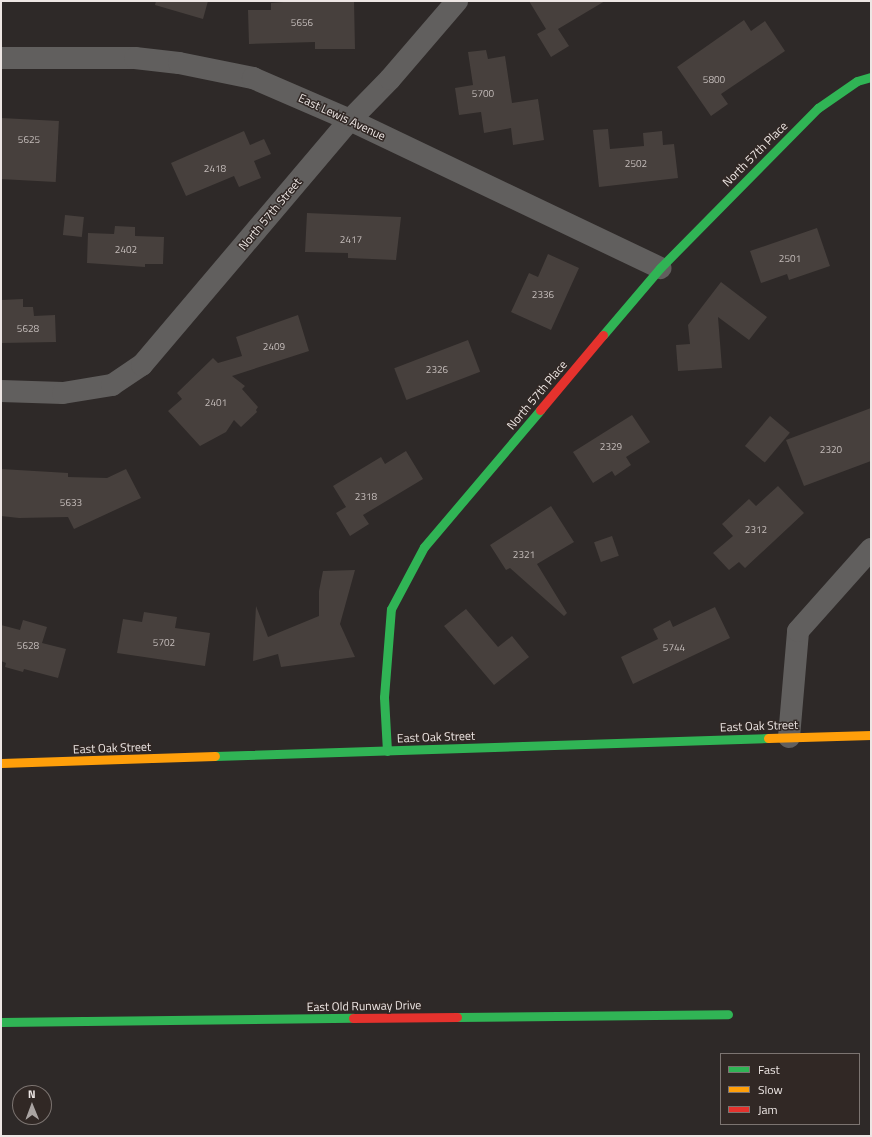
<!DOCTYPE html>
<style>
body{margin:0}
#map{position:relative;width:872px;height:1137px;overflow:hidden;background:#2e2928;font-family:"Titillium Web",sans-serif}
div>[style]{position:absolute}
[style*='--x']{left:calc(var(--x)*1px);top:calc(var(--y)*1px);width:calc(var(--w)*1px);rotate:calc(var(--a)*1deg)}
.building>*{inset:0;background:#47403d;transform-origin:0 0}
.street>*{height:22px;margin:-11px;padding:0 11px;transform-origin:11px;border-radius:11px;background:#615f5e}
.fast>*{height:9px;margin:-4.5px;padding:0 4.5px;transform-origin:4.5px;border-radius:4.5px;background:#30b455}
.slow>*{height:9px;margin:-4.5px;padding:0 4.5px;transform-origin:4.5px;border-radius:4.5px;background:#ff9f0a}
.jam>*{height:9px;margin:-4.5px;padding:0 4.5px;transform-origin:4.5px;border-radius:4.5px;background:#e5322d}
span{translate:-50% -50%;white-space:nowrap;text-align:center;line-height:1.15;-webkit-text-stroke:3px #312825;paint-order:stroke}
.number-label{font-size:10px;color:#c4bcba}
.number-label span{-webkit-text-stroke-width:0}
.street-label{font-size:12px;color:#ede6e4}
.frame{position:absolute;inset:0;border:2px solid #ede6e4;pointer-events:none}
.legend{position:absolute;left:720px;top:1053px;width:140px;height:72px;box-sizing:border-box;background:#312825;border:1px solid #7c7471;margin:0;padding:5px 7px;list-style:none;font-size:12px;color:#ede6e4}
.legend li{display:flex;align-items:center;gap:8px;height:20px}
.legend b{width:20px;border:1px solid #7c7471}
.north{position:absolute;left:12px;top:1085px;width:40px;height:40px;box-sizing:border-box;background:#312825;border:1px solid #7c7471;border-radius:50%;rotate:359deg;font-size:11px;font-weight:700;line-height:16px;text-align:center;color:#ede6e4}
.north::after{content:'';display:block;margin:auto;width:14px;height:18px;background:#aaa4a2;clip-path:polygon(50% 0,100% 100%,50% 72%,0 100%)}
</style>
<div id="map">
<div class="building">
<div style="clip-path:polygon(156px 1px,208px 1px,203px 19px,155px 5px)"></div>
<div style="clip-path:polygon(296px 1px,354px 1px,355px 49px,315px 49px,315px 42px,249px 44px,248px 10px,271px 10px,271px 3px)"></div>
<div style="clip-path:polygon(529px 1px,605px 1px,558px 29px,569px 46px,551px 57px,537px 34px,546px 29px)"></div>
<div style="clip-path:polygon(744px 20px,751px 31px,765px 21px,785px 51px,721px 94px,728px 104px,711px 116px,677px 67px)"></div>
<div style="clip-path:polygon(486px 50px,488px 59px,505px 56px,512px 103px,538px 99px,544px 140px,513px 145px,511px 128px,484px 133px,481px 112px,459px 115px,455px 88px,473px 85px,468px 52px)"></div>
<div style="left:1px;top:118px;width:58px;height:61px;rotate:3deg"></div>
<div style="clip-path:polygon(608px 129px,610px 149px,644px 146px,643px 133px,662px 131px,663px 145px,674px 144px,678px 178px,599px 187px,593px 130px)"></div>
<div style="clip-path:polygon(244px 131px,250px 145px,264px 139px,271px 154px,254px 161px,261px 178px,239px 187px,234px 176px,186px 196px,171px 163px)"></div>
<div style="clip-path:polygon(307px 213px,401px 217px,396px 260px,348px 258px,348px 253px,305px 252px)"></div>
<div style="left:65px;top:215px;width:19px;height:20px;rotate:6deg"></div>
<div style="clip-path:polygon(115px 226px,135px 227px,135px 236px,164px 237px,163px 264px,145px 264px,145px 267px,87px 263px,88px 233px,114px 234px)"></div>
<div style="clip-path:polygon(817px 228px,830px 266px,789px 280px,787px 274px,761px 283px,750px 251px)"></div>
<div style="clip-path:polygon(548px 254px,579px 268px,551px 330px,511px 312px,529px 273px,538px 277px)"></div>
<div style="clip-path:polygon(721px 282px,767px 317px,749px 340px,718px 317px,722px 368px,678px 371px,676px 345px,690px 344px,688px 325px)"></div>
<div style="clip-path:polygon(23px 299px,23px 307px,33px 307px,34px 316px,55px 315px,56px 342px,1px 343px,1px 300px)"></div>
<div style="clip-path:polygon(298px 315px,309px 351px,232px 376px,245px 386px,242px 389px,258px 407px,256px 410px,257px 412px,241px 427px,234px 420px,226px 432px,200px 446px,168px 411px,182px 399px,177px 393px,213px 358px,218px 363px,242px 356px,236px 337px)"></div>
<div style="left:468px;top:340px;width:34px;height:79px;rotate:69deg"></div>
<div style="clip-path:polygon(871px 408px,871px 461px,804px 486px,786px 440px)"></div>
<div style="clip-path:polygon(632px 415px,650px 442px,626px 457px,631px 465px,615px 476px,612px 471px,593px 483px,573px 452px)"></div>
<div style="left:770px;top:416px;width:26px;height:39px;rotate:40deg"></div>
<div style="clip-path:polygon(406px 451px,423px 479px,363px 515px,369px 524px,350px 536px,336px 513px,346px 507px,333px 486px,381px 457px,385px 464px)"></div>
<div style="clip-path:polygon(1px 469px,68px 473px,68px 477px,107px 478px,126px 469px,141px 498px,74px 529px,68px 517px,19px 518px,1px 516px)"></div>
<div style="clip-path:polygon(778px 486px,804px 513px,745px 568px,739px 562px,729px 570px,713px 553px,733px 536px,722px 524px,749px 499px,756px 506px)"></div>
<div style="clip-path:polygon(551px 506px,574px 542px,537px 564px,567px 613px,564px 616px,510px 568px,506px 570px,490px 545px)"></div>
<div style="left:612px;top:536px;width:21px;height:19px;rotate:71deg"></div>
<div style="clip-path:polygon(355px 570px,340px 624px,355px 657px,281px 667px,278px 654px,253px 661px,256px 606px,268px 637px,319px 616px,319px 591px,323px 571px)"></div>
<div style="clip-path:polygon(715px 607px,730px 638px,633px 684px,621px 657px,658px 639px,653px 629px,670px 620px,673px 627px)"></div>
<div style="clip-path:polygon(466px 609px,498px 647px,512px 636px,529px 657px,494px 685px,444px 626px)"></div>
<div style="clip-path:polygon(144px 612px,177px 617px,175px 628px,210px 633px,205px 666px,117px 653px,123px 619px,142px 622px)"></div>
<div style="clip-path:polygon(23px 620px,47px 627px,42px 643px,66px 649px,58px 678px,24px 669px,23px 672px,5px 667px,6px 663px,1px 661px,1px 625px,20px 630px)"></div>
</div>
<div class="street">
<div style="--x:1;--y:58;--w:134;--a:0"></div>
<div style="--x:135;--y:58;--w:44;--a:6.5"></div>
<div style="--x:179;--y:63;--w:76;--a:11.5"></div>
<div style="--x:253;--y:78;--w:106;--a:23.4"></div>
<div style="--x:350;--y:120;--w:344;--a:25.5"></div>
<div style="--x:1;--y:391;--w:62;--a:1.8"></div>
<div style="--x:63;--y:393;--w:50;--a:-9.3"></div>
<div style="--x:112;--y:385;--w:36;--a:-34"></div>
<div style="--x:142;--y:365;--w:321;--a:-49.7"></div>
<div style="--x:350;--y:120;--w:57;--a:-45.7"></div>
<div style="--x:390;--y:79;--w:103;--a:-49.3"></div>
<div style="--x:789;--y:737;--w:106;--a:-85.1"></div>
<div style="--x:798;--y:631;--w:110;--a:-48.3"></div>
</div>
<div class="fast">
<div style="--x:603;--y:335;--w:88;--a:-49.6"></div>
<div style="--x:660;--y:268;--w:225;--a:-45.4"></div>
<div style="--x:818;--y:108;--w:47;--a:-34.7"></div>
<div style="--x:857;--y:81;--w:15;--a:-16"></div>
<div style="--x:387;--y:751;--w:54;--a:-93.2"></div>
<div style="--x:384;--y:697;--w:88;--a:-85.5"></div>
<div style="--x:391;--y:609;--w:70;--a:-62"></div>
<div style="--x:424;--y:547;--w:180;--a:-49.7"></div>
<div style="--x:215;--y:756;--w:553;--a:-1.86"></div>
<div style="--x:457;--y:1017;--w:271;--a:-0.6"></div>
<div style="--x:1;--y:1022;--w:352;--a:-0.7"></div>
</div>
<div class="slow">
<div style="--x:768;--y:738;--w:103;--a:-1.7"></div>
<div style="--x:1;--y:763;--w:214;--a:-1.9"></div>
</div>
<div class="jam">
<div style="--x:540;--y:410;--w:98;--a:-50"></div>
<div style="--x:353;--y:1018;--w:104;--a:-0.6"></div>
</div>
<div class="number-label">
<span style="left:302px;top:23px">5656</span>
<span style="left:714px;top:80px">5800</span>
<span style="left:483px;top:94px">5700</span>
<span style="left:29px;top:140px">5625</span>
<span style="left:636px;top:164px">2502</span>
<span style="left:215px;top:169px">2418</span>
<span style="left:351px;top:240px">2417</span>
<span style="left:126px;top:250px">2402</span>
<span style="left:790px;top:259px">2501</span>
<span style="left:543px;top:295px">2336</span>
<span style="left:28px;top:329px">5628</span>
<span style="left:274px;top:347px">2409</span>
<span style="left:437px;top:370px">2326</span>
<span style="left:216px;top:403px">2401</span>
<span style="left:611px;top:447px">2329</span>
<span style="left:831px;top:450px">2320</span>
<span style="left:366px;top:497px">2318</span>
<span style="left:71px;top:503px">5633</span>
<span style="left:756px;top:530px">2312</span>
<span style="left:524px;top:555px">2321</span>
<span style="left:164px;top:643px">5702</span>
<span style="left:28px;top:646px">5628</span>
<span style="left:674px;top:648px">5744</span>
</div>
<div class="street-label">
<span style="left:342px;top:117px;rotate:25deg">East Lewis Avenue</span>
<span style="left:755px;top:154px;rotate:-45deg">North 57th Place</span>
<span style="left:270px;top:214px;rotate:-50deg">North 57th Street</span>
<span style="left:537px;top:395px;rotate:-50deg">North 57th Place</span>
<span style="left:759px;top:726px;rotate:-2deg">East Oak Street</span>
<span style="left:436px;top:737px;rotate:-2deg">East Oak Street</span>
<span style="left:112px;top:748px;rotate:-2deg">East Oak Street</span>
<span style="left:364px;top:1006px;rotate:-1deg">East Old Runway Drive</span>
</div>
<div class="frame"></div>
<ul class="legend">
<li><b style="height:5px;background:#30b455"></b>Fast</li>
<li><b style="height:5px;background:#ff9f0a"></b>Slow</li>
<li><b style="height:5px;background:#e5322d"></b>Jam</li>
</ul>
<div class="north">N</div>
</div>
